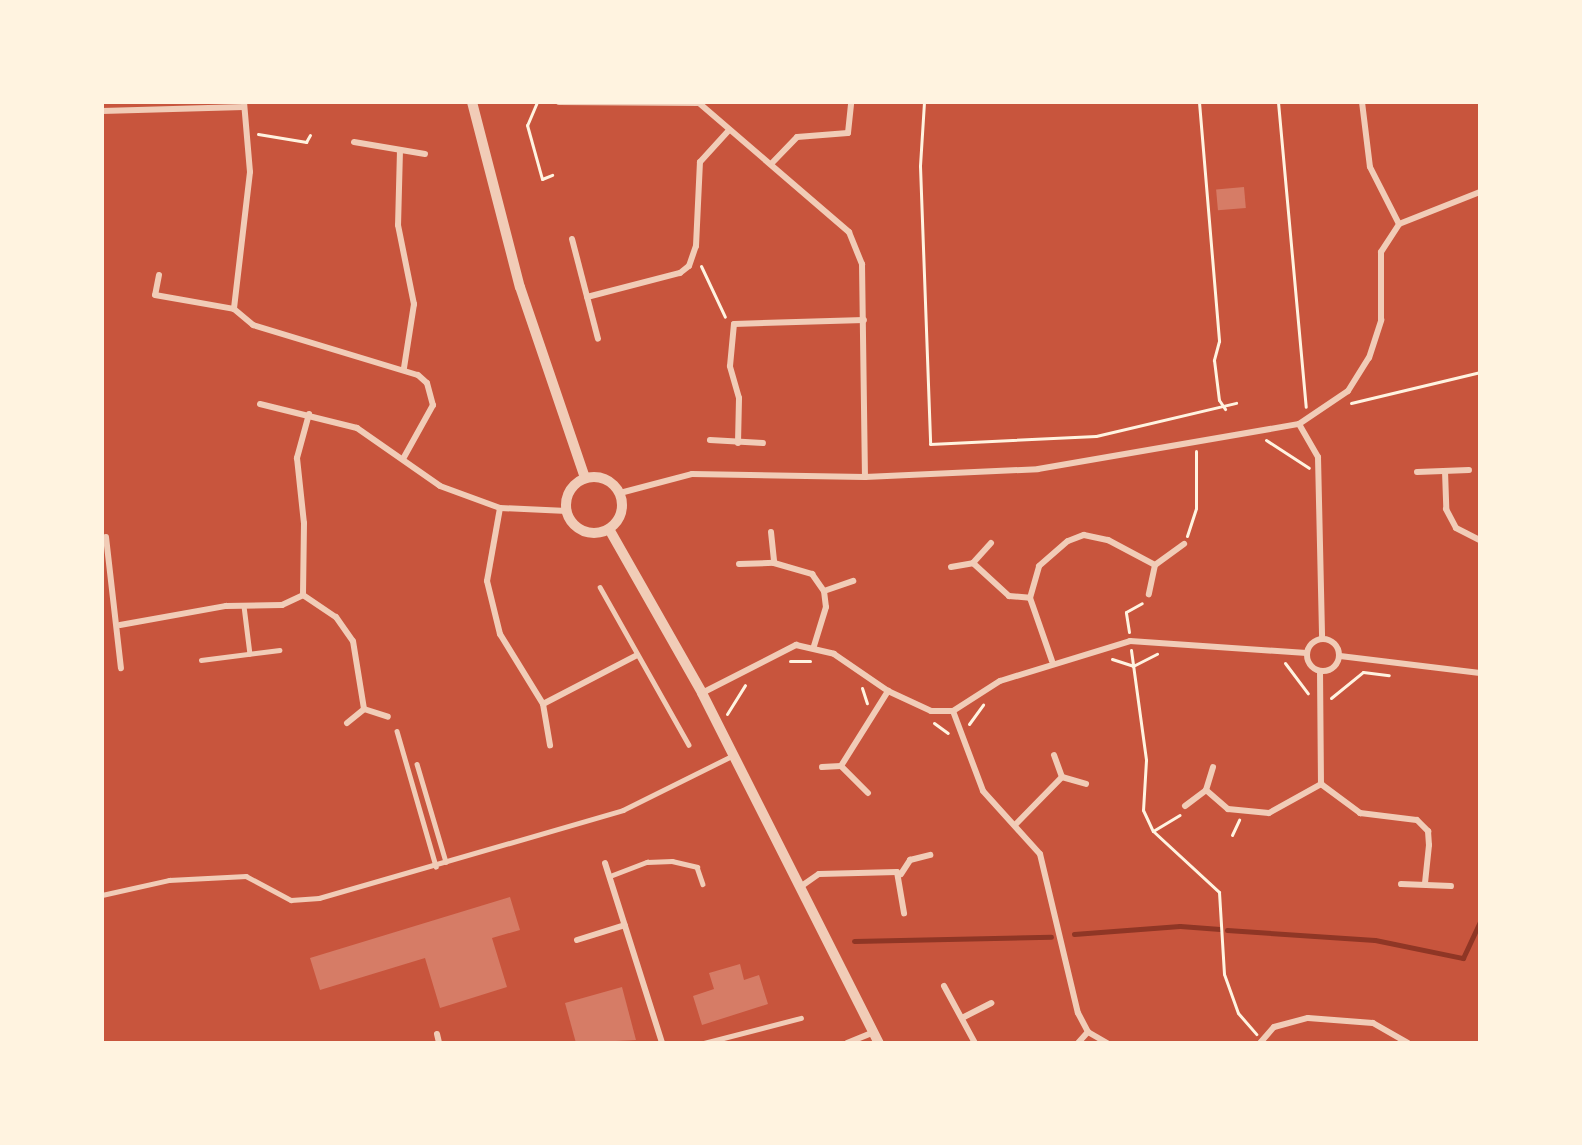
<!DOCTYPE html>
<style>
body{margin:0}
#map{position:relative;width:1582px;height:1145px;overflow:hidden;background:#c8553d;font-family:Arial,sans-serif}
div>[style]{position:absolute}
[style*='--x']{left:calc(var(--x)*1px);top:calc(var(--y)*1px);width:calc(var(--w)*1px);rotate:calc(var(--a)*1deg)}
.stream>*{height:5px;margin:-2.5px;padding:0 2.5px;transform-origin:2.5px;border-radius:2.5px;background:#8f3625}
.building>*{inset:0;background:#d67c66;transform-origin:0 0}
.path>*{height:3px;margin:-1.5px;padding:0 1.5px;transform-origin:1.5px;border-radius:1.5px;background:#fff3e0}
.service>*{height:4.5px;margin:-2.25px;padding:0 2.25px;transform-origin:2.25px;border-radius:2.25px;background:#f1ccb7}
.minor>*{height:6px;margin:-3px;padding:0 3px;transform-origin:3px;border-radius:3px;background:#f1ccb7}
.minor>.ring{margin:-3px;padding:0;box-sizing:content-box;background:none;border:6px solid #f1ccb7;border-radius:50%}
.tertiary>*{height:10px;margin:-5px;padding:0 5px;transform-origin:5px;border-radius:5px;background:#f1ccb7}
.tertiary>.ring{margin:-5px;padding:0;box-sizing:content-box;background:none;border:10px solid #f1ccb7;border-radius:50%}
span{translate:-50% -50%;white-space:nowrap;text-align:center;line-height:1.15;-webkit-text-stroke:4.5px #fff3e0;paint-order:stroke}
.frame{position:absolute;inset:0;border:104px solid #fff3e0;pointer-events:none}
</style>
<div id="map">
<div class="stream">
<div style="--x:1227;--y:930;--w:148;--a:3.9"></div>
<div style="--x:1375;--y:940;--w:90;--a:11.6"></div>
<div style="--x:1463;--y:958;--w:40;--a:-65"></div>
<div style="--x:1074;--y:934;--w:106;--a:-4.3"></div>
<div style="--x:1180;--y:926;--w:40;--a:4.3"></div>
<div style="--x:854;--y:941;--w:197;--a:-1.2"></div>
</div>
<div class="building">
<div style="left:1244px;top:187px;width:21px;height:28px;rotate:85deg"></div>
<div style="clip-path:polygon(510px 897px,520px 930px,492px 938px,507px 987px,440px 1008px,425px 958px,320px 990px,310px 958px)"></div>
<div style="clip-path:polygon(740px 964px,744px 980px,759px 975px,768px 1004px,702px 1025px,693px 996px,714px 989px,709px 973px)"></div>
<div style="clip-path:polygon(622px 987px,636px 1040px,576px 1043px,565px 1003px)"></div>
</div>
<div class="path">
<div style="--x:537;--y:102;--w:25;--a:113"></div>
<div style="--x:527;--y:125;--w:56;--a:74.5"></div>
<div style="--x:542;--y:179;--w:11;--a:-22"></div>
<div style="--x:924;--y:102;--w:64;--a:93.6"></div>
<div style="--x:920;--y:166;--w:278;--a:87.9"></div>
<div style="--x:930;--y:444;--w:166;--a:-2.8"></div>
<div style="--x:1096;--y:436;--w:144;--a:-13.3"></div>
<div style="--x:1199;--y:102;--w:240;--a:85.2"></div>
<div style="--x:1219;--y:341;--w:20;--a:105"></div>
<div style="--x:1214;--y:360;--w:40;--a:82.9"></div>
<div style="--x:1219;--y:400;--w:11;--a:56"></div>
<div style="--x:1278;--y:102;--w:306;--a:84.8"></div>
<div style="--x:258;--y:134;--w:49;--a:9.5"></div>
<div style="--x:306;--y:142;--w:8;--a:-60"></div>
<div style="--x:701;--y:266;--w:56;--a:64.8"></div>
<div style="--x:1351;--y:403;--w:133;--a:-13.5"></div>
<div style="--x:1266;--y:440;--w:51;--a:33.1"></div>
<div style="--x:1187;--y:536;--w:29;--a:-72"></div>
<div style="--x:1196;--y:508;--w:57;--a:-90"></div>
<div style="--x:1129;--y:632;--w:20;--a:-99"></div>
<div style="--x:1126;--y:612;--w:18;--a:-29"></div>
<div style="--x:1131;--y:650;--w:111;--a:82.2"></div>
<div style="--x:1146;--y:760;--w:50;--a:93.4"></div>
<div style="--x:1143;--y:810;--w:23;--a:65"></div>
<div style="--x:1153;--y:831;--w:90;--a:42.7"></div>
<div style="--x:1219;--y:892;--w:82;--a:86.5"></div>
<div style="--x:1224;--y:974;--w:41;--a:70.3"></div>
<div style="--x:1238;--y:1013;--w:28;--a:49"></div>
<div style="--x:1112;--y:659;--w:22;--a:18"></div>
<div style="--x:1133;--y:666;--w:27;--a:-27"></div>
<div style="--x:790;--y:661;--w:20;--a:0"></div>
<div style="--x:1285;--y:663;--w:38;--a:53"></div>
<div style="--x:862;--y:688;--w:16;--a:72"></div>
<div style="--x:1331;--y:698;--w:41;--a:-39.1"></div>
<div style="--x:1363;--y:672;--w:26;--a:7"></div>
<div style="--x:727;--y:714;--w:34;--a:-58"></div>
<div style="--x:934;--y:723;--w:17;--a:36"></div>
<div style="--x:969;--y:724;--w:24;--a:-54"></div>
<div style="--x:1153;--y:831;--w:31;--a:-31"></div>
<div style="--x:1232;--y:835;--w:17;--a:-65"></div>
</div>
<div class="service">
<div style="--x:600;--y:587;--w:181;--a:60.6"></div>
<div style="--x:244;--y:606;--w:48;--a:82.9"></div>
<div style="--x:201;--y:660;--w:79;--a:-7.3"></div>
<div style="--x:397;--y:731;--w:141;--a:73.9"></div>
<div style="--x:417;--y:764;--w:102;--a:73.5"></div>
<div style="--x:610;--y:876;--w:40;--a:-21"></div>
<div style="--x:647;--y:862;--w:25;--a:-2"></div>
<div style="--x:672;--y:861;--w:26;--a:13"></div>
<div style="--x:697;--y:867;--w:18;--a:71"></div>
<div style="--x:102;--y:895;--w:69;--a:-12.6"></div>
<div style="--x:169;--y:880;--w:77;--a:-3"></div>
<div style="--x:246;--y:876;--w:51;--a:28.1"></div>
<div style="--x:291;--y:900;--w:28;--a:-4"></div>
<div style="--x:319;--y:898;--w:316;--a:-16.1"></div>
<div style="--x:623;--y:810;--w:122;--a:-26.4"></div>
<div style="--x:704;--y:1043;--w:100;--a:-14.5"></div>
</div>
<div class="minor">
<div style="--x:244;--y:102;--w:70;--a:85.1"></div>
<div style="--x:250;--y:172;--w:138;--a:96.7"></div>
<div style="--x:234;--y:309;--w:25;--a:40"></div>
<div style="--x:253;--y:325;--w:172;--a:16.9"></div>
<div style="--x:418;--y:375;--w:12;--a:42"></div>
<div style="--x:427;--y:383;--w:23;--a:75"></div>
<div style="--x:433;--y:405;--w:60;--a:119.1"></div>
<div style="--x:559;--y:102;--w:140;--a:0.4"></div>
<div style="--x:699;--y:103;--w:198;--a:40.7"></div>
<div style="--x:849;--y:232;--w:35;--a:68"></div>
<div style="--x:862;--y:264;--w:213;--a:89.2"></div>
<div style="--x:1362;--y:102;--w:65;--a:83"></div>
<div style="--x:1370;--y:167;--w:64;--a:63"></div>
<div style="--x:102;--y:111;--w:142;--a:-1.6"></div>
<div style="--x:354;--y:142;--w:72;--a:9.6"></div>
<div style="--x:400;--y:150;--w:75;--a:91.5"></div>
<div style="--x:398;--y:225;--w:81;--a:78.6"></div>
<div style="--x:414;--y:304;--w:65;--a:98.9"></div>
<div style="--x:772;--y:163;--w:36;--a:-46"></div>
<div style="--x:797;--y:137;--w:51;--a:-4.5"></div>
<div style="--x:848;--y:133;--w:31;--a:-84"></div>
<div style="--x:572;--y:239;--w:103;--a:75.4"></div>
<div style="--x:159;--y:275;--w:20;--a:101"></div>
<div style="--x:155;--y:295;--w:80;--a:10"></div>
<div style="--x:587;--y:297;--w:96;--a:-14.5"></div>
<div style="--x:680;--y:273;--w:11;--a:-38"></div>
<div style="--x:689;--y:266;--w:21;--a:-71"></div>
<div style="--x:696;--y:246;--w:84;--a:-87.3"></div>
<div style="--x:700;--y:162;--w:43;--a:-47.8"></div>
<div style="--x:260;--y:404;--w:100;--a:13.9"></div>
<div style="--x:357;--y:428;--w:101;--a:34.9"></div>
<div style="--x:440;--y:486;--w:64;--a:20.1"></div>
<div style="--x:500;--y:508;--w:67;--a:2.6"></div>
<div style="--x:309;--y:414;--w:46;--a:105.3"></div>
<div style="--x:297;--y:458;--w:65;--a:83.9"></div>
<div style="--x:304;--y:523;--w:72;--a:90.8"></div>
<div style="--x:303;--y:595;--w:40;--a:34"></div>
<div style="--x:336;--y:617;--w:29;--a:55"></div>
<div style="--x:353;--y:641;--w:69;--a:80.8"></div>
<div style="--x:1299;--y:424;--w:38;--a:60"></div>
<div style="--x:1318;--y:457;--w:181;--a:88.7"></div>
<div style="--x:710;--y:440;--w:53;--a:3.2"></div>
<div style="--x:738;--y:443;--w:45;--a:-88.7"></div>
<div style="--x:739;--y:398;--w:33;--a:-106"></div>
<div style="--x:730;--y:366;--w:42;--a:-84.6"></div>
<div style="--x:734;--y:324;--w:130;--a:-1.8"></div>
<div style="--x:1445;--y:471;--w:38;--a:88"></div>
<div style="--x:1446;--y:509;--w:21;--a:62"></div>
<div style="--x:1456;--y:528;--w:27;--a:27"></div>
<div style="--x:1417;--y:472;--w:52;--a:-2.2"></div>
<div style="--x:620;--y:493;--w:74;--a:-14.8"></div>
<div style="--x:692;--y:474;--w:173;--a:1"></div>
<div style="--x:865;--y:477;--w:173;--a:-2.6"></div>
<div style="--x:1038;--y:469;--w:265;--a:-9.8"></div>
<div style="--x:1299;--y:424;--w:59;--a:-34"></div>
<div style="--x:1348;--y:391;--w:39;--a:-58"></div>
<div style="--x:1369;--y:358;--w:40;--a:-72"></div>
<div style="--x:1381;--y:320;--w:68;--a:-90"></div>
<div style="--x:1381;--y:252;--w:33;--a:-57"></div>
<div style="--x:1399;--y:224;--w:87;--a:-21.6"></div>
<div style="--x:500;--y:508;--w:74;--a:100.1"></div>
<div style="--x:487;--y:581;--w:55;--a:76.2"></div>
<div style="--x:500;--y:634;--w:82;--a:58.4"></div>
<div style="--x:543;--y:704;--w:42;--a:80.3"></div>
<div style="--x:771;--y:532;--w:31;--a:84"></div>
<div style="--x:106;--y:537;--w:132;--a:83.5"></div>
<div style="--x:991;--y:543;--w:27;--a:132"></div>
<div style="--x:973;--y:563;--w:49;--a:42.5"></div>
<div style="--x:1009;--y:596;--w:21;--a:5"></div>
<div style="--x:739;--y:564;--w:35;--a:-2"></div>
<div style="--x:774;--y:563;--w:40;--a:16"></div>
<div style="--x:812;--y:574;--w:21;--a:55"></div>
<div style="--x:824;--y:591;--w:16;--a:83"></div>
<div style="--x:826;--y:607;--w:41;--a:107.1"></div>
<div style="--x:1155;--y:565;--w:36;--a:-36"></div>
<div style="--x:951;--y:567;--w:22;--a:-10"></div>
<div style="--x:824;--y:591;--w:31;--a:-19"></div>
<div style="--x:120;--y:625;--w:108;--a:-10.2"></div>
<div style="--x:226;--y:606;--w:56;--a:-1"></div>
<div style="--x:282;--y:605;--w:23;--a:-25"></div>
<div class="ring" style="left:1307px;top:639px;width:26px;height:26px"></div>
<div style="--x:1340;--y:656;--w:141;--a:6.9"></div>
<div style="--x:1052;--y:661;--w:67;--a:-109.2"></div>
<div style="--x:1030;--y:598;--w:33;--a:-74"></div>
<div style="--x:1039;--y:566;--w:38;--a:-41"></div>
<div style="--x:1068;--y:541;--w:17;--a:-21"></div>
<div style="--x:1084;--y:535;--w:25;--a:12"></div>
<div style="--x:1108;--y:540;--w:53;--a:28"></div>
<div style="--x:1155;--y:565;--w:30;--a:102"></div>
<div style="--x:1320;--y:671;--w:113;--a:89.5"></div>
<div style="--x:702;--y:693;--w:106;--a:-27.1"></div>
<div style="--x:796;--y:645;--w:39;--a:13"></div>
<div style="--x:834;--y:654;--w:65;--a:34.4"></div>
<div style="--x:888;--y:691;--w:47;--a:24.9"></div>
<div style="--x:931;--y:711;--w:22;--a:0"></div>
<div style="--x:953;--y:711;--w:56;--a:-32.6"></div>
<div style="--x:1000;--y:681;--w:136;--a:-17.1"></div>
<div style="--x:1130;--y:641;--w:177;--a:3.9"></div>
<div style="--x:543;--y:704;--w:106;--a:-27.5"></div>
<div style="--x:953;--y:711;--w:85;--a:69.4"></div>
<div style="--x:983;--y:791;--w:85;--a:47.9"></div>
<div style="--x:1040;--y:854;--w:163;--a:76.6"></div>
<div style="--x:1078;--y:1013;--w:21;--a:62"></div>
<div style="--x:1088;--y:1032;--w:22;--a:30"></div>
<div style="--x:347;--y:723;--w:22;--a:-39"></div>
<div style="--x:364;--y:709;--w:25;--a:18"></div>
<div style="--x:1054;--y:755;--w:23;--a:70"></div>
<div style="--x:822;--y:767;--w:19;--a:-3"></div>
<div style="--x:1206;--y:790;--w:24;--a:-73"></div>
<div style="--x:868;--y:793;--w:38;--a:-135"></div>
<div style="--x:841;--y:766;--w:89;--a:-57.9"></div>
<div style="--x:1185;--y:806;--w:26;--a:-37"></div>
<div style="--x:1206;--y:790;--w:29;--a:41"></div>
<div style="--x:1228;--y:809;--w:41;--a:5.6"></div>
<div style="--x:1269;--y:813;--w:60;--a:-29.1"></div>
<div style="--x:1321;--y:784;--w:49;--a:36.6"></div>
<div style="--x:1360;--y:813;--w:57;--a:7"></div>
<div style="--x:1417;--y:820;--w:16;--a:45"></div>
<div style="--x:1428;--y:831;--w:14;--a:86"></div>
<div style="--x:1429;--y:845;--w:39;--a:96"></div>
<div style="--x:1015;--y:825;--w:67;--a:-45.6"></div>
<div style="--x:1062;--y:777;--w:25;--a:16"></div>
<div style="--x:605;--y:863;--w:189;--a:72.4"></div>
<div style="--x:901;--y:874;--w:17;--a:-57"></div>
<div style="--x:910;--y:860;--w:21;--a:-14"></div>
<div style="--x:1401;--y:884;--w:50;--a:2.3"></div>
<div style="--x:803;--y:885;--w:19;--a:-35"></div>
<div style="--x:819;--y:874;--w:78;--a:-1.5"></div>
<div style="--x:897;--y:872;--w:42;--a:80.3"></div>
<div style="--x:577;--y:940;--w:50;--a:-17.4"></div>
<div style="--x:944;--y:986;--w:65;--a:61.5"></div>
<div style="--x:962;--y:1018;--w:33;--a:-27"></div>
<div style="--x:437;--y:1034;--w:9;--a:77"></div>
<div style="--x:847;--y:1043;--w:29;--a:-22"></div>
<div style="--x:1078;--y:1043;--w:15;--a:-48"></div>
<div style="--x:1260;--y:1043;--w:21;--a:-49"></div>
<div style="--x:1274;--y:1027;--w:35;--a:-15"></div>
<div style="--x:1308;--y:1018;--w:65;--a:4.4"></div>
<div style="--x:1373;--y:1023;--w:40;--a:29.7"></div>
</div>
<div class="tertiary">
<div style="--x:472;--y:102;--w:191;--a:75.5"></div>
<div style="--x:520;--y:287;--w:202;--a:71.2"></div>
<div class="ring" style="left:566px;top:477px;width:46px;height:46px"></div>
<div style="--x:609;--y:529;--w:189;--a:60.4"></div>
<div style="--x:702;--y:693;--w:392;--a:63.2"></div>
</div>
<div class="frame"></div>
</div>
